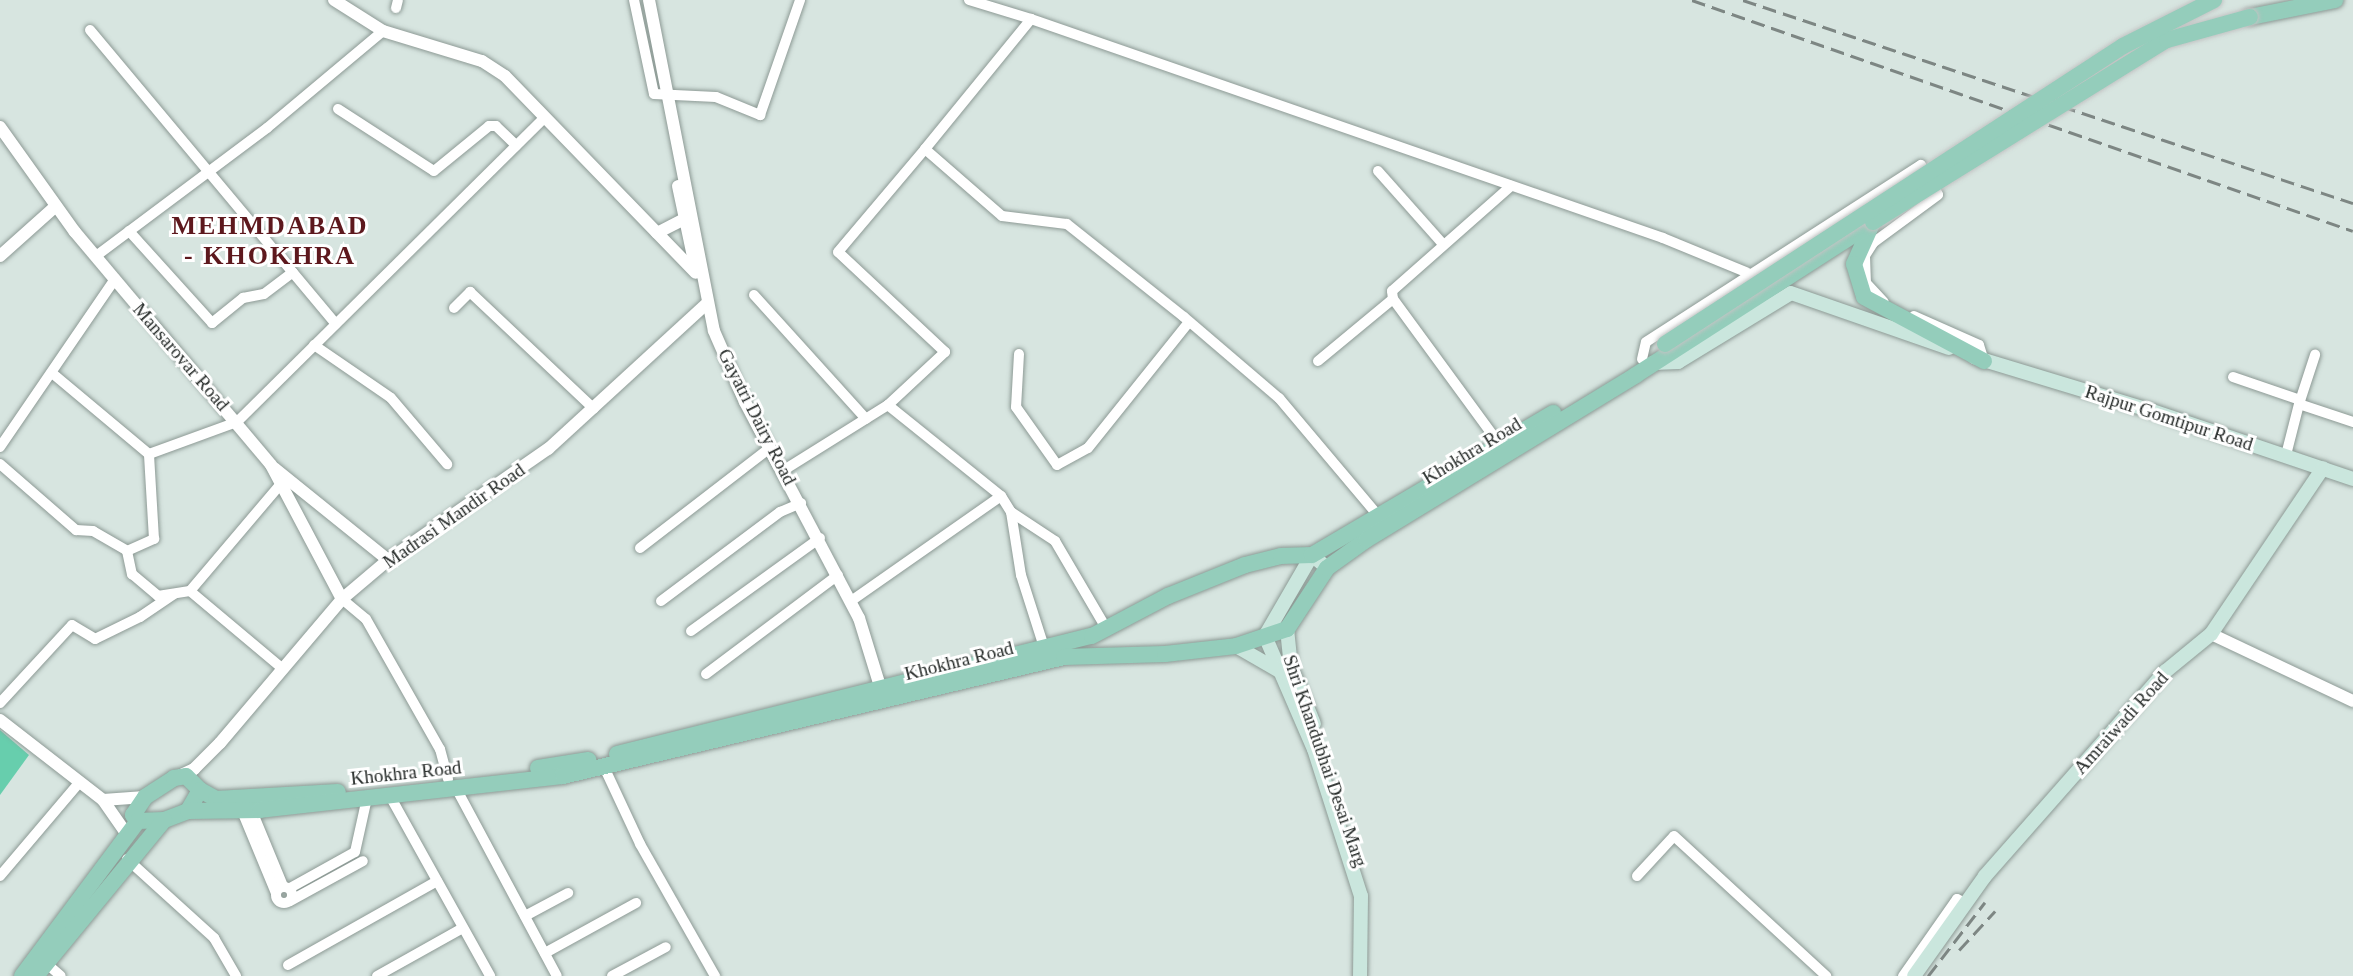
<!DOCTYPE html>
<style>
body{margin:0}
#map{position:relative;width:2353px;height:976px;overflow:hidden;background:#d7e5e0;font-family:Georgia,serif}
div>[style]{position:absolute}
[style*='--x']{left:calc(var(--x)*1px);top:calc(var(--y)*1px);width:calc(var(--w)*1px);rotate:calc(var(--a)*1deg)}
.green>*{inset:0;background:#67cead}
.roads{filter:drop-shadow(0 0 2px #8d9a95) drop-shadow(0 0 2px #8d9a95)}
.minor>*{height:10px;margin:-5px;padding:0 5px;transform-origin:5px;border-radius:5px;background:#fff}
.minor>.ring{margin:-5px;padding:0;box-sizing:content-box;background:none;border:10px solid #fff;border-radius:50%}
.tertiary>*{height:12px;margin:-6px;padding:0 6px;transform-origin:6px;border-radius:6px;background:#fff}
.secondary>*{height:14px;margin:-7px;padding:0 7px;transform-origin:7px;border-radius:7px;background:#cae6dd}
.primary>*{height:16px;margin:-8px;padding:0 8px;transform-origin:8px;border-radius:8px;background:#94cdbb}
.rail>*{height:2.5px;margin-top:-1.25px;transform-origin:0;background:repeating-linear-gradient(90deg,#7d8683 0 14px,transparent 0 21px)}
.bridges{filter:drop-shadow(0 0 2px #c2c3c3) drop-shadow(0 0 2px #c2c3c3)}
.primary-bridge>*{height:16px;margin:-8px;padding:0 8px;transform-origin:8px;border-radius:8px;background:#94cdbb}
span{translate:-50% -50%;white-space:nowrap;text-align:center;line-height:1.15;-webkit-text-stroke:6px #fff;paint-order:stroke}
.street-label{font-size:19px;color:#252a28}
.district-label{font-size:26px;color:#5d181d;font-weight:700;letter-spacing:2px}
</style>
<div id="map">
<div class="green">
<div style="clip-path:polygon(0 730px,29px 755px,0 795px)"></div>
</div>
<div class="roads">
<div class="minor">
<div style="--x:634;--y:0;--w:96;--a:78"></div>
<div style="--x:654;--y:94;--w:62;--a:2.8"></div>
<div style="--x:716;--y:97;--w:48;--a:22.2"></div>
<div style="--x:760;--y:115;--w:122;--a:-70.8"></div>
<div style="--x:969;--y:0;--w:65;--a:17"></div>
<div style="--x:396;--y:8;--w:8;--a:-76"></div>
<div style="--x:90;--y:30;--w:383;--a:50.1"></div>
<div style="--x:338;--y:109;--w:114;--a:32.9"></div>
<div style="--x:434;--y:171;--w:71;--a:-39.3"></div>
<div style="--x:489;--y:126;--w:7;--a:0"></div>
<div style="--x:496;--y:126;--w:28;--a:44"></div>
<div style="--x:925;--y:149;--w:168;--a:-50.8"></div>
<div style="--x:1031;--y:19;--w:669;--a:19.11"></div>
<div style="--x:1663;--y:238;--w:90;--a:22.3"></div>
<div style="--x:1378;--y:171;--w:96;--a:48.4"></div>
<div style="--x:129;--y:231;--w:124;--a:47.9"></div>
<div style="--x:212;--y:323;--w:40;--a:-39"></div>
<div style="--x:243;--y:298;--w:21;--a:-11"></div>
<div style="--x:264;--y:294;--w:36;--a:-37"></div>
<div style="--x:96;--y:256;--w:214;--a:-36.8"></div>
<div style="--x:267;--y:128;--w:151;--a:-39.9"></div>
<div style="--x:754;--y:295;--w:167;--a:47.9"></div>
<div style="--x:454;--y:308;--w:23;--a:-45"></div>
<div style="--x:470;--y:292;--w:170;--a:43.3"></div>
<div style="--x:1914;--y:316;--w:71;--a:24"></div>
<div style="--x:1979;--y:345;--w:17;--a:73"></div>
<div style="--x:314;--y:345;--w:93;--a:34.5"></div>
<div style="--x:391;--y:398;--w:87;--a:49.7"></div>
<div style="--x:1019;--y:354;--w:53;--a:93.2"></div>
<div style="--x:1016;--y:407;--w:71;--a:54.7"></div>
<div style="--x:1057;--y:465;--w:35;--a:-29"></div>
<div style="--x:1088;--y:448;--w:161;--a:-51.3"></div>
<div style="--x:1642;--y:359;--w:17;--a:-77"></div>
<div style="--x:1646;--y:342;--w:327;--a:-32.8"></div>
<div style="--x:1921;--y:165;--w:34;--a:60"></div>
<div style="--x:1938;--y:195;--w:81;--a:143.6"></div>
<div style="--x:1873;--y:243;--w:15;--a:122"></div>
<div style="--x:1865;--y:256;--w:27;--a:88"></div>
<div style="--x:1866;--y:283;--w:26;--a:47"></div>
<div style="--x:1318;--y:361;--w:97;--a:-39.6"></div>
<div style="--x:52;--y:373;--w:126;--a:39.9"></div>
<div style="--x:2233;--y:377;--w:71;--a:18.9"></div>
<div style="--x:2299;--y:404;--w:52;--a:-71.9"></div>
<div style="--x:1500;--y:445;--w:181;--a:-126.2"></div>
<div style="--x:1393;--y:299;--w:8;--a:-97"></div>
<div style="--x:1392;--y:291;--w:159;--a:-41.4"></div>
<div style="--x:0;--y:447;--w:204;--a:-55.6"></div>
<div style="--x:2286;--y:455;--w:53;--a:-75.7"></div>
<div style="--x:2299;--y:404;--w:57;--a:18.4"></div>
<div style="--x:0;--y:464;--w:101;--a:41"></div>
<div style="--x:76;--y:530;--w:17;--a:3"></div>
<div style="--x:93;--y:531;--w:39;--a:30"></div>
<div style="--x:127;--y:551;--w:30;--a:-24"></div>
<div style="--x:154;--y:539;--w:85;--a:-93.4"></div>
<div style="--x:149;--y:454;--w:94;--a:-20"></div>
<div style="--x:237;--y:422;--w:433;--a:-44.7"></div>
<div style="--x:784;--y:470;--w:123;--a:-32"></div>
<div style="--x:888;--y:405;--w:78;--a:-42.9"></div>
<div style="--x:945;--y:352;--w:146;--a:-136.9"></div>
<div style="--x:838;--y:252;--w:135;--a:-49.8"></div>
<div style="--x:925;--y:149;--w:102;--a:41"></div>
<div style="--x:1002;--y:216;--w:65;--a:7"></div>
<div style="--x:1067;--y:224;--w:149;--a:38.5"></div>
<div style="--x:1184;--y:317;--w:125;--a:40.5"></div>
<div style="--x:1279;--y:398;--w:157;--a:49.9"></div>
<div style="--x:1001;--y:496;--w:19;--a:58"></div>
<div style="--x:1011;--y:512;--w:64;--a:81"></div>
<div style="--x:1021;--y:575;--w:79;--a:72.3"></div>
<div style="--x:1011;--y:512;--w:53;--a:33.4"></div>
<div style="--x:1055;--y:541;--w:101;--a:59.6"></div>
<div style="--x:640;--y:548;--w:165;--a:-37.6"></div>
<div style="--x:127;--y:551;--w:24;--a:78"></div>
<div style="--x:132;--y:574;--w:34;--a:40"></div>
<div style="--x:158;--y:596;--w:32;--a:-9"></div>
<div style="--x:190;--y:591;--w:121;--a:40"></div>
<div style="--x:190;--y:591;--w:139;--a:-49.7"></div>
<div style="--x:342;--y:599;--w:31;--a:40"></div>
<div style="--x:366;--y:619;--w:150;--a:60.4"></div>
<div style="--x:440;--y:749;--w:31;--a:75"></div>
<div style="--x:661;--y:601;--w:149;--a:-36.8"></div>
<div style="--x:780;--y:512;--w:23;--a:-23"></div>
<div style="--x:851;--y:601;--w:183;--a:-35"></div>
<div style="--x:1001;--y:496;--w:145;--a:-141.2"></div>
<div style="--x:691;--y:631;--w:159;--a:-35.8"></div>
<div style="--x:706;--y:674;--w:165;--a:-36.9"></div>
<div style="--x:0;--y:703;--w:106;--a:-47.3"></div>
<div style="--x:72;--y:625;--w:27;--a:31"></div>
<div style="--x:95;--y:639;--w:50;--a:-26.1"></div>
<div style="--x:140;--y:617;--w:41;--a:-34.1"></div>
<div style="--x:604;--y:767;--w:85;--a:64.9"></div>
<div style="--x:640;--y:844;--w:152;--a:60.4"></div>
<div style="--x:456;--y:788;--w:213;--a:61.8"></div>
<div style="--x:390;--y:796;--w:206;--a:60.9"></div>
<div style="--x:242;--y:811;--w:89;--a:67.5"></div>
<div style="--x:252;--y:811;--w:81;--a:67.5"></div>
<div style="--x:127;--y:859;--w:118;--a:42.2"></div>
<div style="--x:214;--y:938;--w:44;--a:59.9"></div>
<div style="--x:0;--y:876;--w:121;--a:-49.7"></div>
<div style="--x:1637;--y:876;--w:54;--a:-47.2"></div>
<div style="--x:1674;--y:836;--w:207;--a:42.6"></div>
<div class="ring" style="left:276px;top:887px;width:6px;height:6px"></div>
<div style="--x:290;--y:888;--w:74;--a:-29"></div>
<div style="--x:355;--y:852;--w:55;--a:-77.5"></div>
<div style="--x:290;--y:901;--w:83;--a:-28.7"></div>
<div style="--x:525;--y:916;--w:49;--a:-28.1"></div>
<div style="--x:545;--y:953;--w:104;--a:-28.8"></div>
<div style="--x:47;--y:964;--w:18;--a:41"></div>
<div style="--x:288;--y:965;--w:171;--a:-29.4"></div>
<div style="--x:377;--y:976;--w:98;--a:-29.2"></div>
<div style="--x:612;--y:976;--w:61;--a:-28.2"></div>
<div style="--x:1903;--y:976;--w:94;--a:-55"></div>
<div style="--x:1957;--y:899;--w:9;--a:27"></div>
</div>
<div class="tertiary">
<div style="--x:334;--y:0;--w:58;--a:32.3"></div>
<div style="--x:383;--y:31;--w:103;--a:16.9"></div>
<div style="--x:482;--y:61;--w:27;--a:33"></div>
<div style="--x:505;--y:76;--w:274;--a:45.9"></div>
<div style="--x:649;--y:0;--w:337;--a:78.9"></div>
<div style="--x:714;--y:331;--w:77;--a:66.4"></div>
<div style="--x:745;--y:402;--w:244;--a:62.2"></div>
<div style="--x:859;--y:618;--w:82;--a:72.9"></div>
<div style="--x:0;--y:127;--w:129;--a:54.5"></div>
<div style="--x:75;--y:232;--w:304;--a:49.9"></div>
<div style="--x:271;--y:465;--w:152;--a:62.1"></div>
<div style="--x:678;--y:186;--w:87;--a:78"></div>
<div style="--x:657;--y:233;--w:31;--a:-27"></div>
<div style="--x:0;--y:256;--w:75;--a:-41.8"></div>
<div style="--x:274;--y:468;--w:146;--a:38.9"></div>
<div style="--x:2211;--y:634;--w:157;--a:25.3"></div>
<div style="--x:0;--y:720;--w:130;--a:37.8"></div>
<div style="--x:103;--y:800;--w:44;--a:55.2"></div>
<div style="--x:177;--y:777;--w:19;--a:-25"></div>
<div style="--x:194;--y:769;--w:37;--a:-45"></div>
<div style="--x:220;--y:743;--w:189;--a:-49.7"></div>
<div style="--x:342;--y:599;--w:60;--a:-40.3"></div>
<div style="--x:388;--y:560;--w:195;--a:-34.8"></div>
<div style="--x:548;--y:449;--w:214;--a:-42.5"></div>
<div style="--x:103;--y:800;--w:42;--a:-4.1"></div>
</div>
<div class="secondary">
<div style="--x:1974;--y:357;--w:186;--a:16.9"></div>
<div style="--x:2152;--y:411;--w:212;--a:18.7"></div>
<div style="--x:1653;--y:363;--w:25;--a:-2"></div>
<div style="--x:1678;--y:362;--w:132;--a:-31.4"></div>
<div style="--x:1791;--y:293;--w:167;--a:19.2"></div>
<div style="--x:1327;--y:568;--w:20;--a:-139"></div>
<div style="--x:1312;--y:555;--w:94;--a:120.1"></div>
<div style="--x:1265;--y:636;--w:123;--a:66.6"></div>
<div style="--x:1314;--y:749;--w:154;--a:72.3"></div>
<div style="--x:1361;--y:896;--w:80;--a:90.7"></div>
<div style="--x:1287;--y:629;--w:38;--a:84"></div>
<div style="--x:1291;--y:667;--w:61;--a:68"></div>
<div style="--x:1236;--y:646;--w:52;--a:30"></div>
<div style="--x:1914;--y:976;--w:123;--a:-54.6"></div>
<div style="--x:1985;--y:876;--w:273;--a:-48.6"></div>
<div style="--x:2166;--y:671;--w:58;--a:-39.4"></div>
<div style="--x:2211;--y:634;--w:200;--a:-56"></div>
</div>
<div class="primary">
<div style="--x:2250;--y:17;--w:87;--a:-11.3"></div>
<div style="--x:1872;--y:224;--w:44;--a:114.2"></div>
<div style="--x:1854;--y:264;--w:34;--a:73"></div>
<div style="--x:1864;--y:297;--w:136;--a:28.1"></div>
<div style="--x:617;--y:754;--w:489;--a:-14"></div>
<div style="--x:1092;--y:636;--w:86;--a:-27.8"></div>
<div style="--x:1168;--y:596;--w:83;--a:-21.9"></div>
<div style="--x:1245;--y:565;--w:37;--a:-14"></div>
<div style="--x:1281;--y:556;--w:31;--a:-2"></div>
<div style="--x:1312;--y:555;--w:280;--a:-30.5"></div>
<div style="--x:538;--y:768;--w:51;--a:-9.1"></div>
<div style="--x:186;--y:776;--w:20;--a:45"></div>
<div style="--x:200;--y:790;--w:24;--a:120"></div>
<div style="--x:188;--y:811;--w:26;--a:159"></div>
<div style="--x:164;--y:820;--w:26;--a:178"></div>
<div style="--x:138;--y:821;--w:8;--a:-130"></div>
<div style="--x:133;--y:815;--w:22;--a:-56"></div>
<div style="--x:145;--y:797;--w:35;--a:-33"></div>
<div style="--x:174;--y:778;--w:12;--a:-9"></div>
<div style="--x:200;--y:790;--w:18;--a:29"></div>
<div style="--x:216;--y:799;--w:122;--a:-3.3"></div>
<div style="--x:188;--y:811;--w:72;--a:-0.8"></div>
<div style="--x:260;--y:810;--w:305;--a:-6.4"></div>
<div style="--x:563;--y:776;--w:515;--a:-13.36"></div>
<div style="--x:1064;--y:657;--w:101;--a:-1.7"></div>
<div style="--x:1165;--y:654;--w:71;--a:-6.4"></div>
<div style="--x:1236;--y:646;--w:54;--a:-18.4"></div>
<div style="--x:1287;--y:629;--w:73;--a:-56.7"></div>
<div style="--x:1327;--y:568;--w:48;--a:-35.7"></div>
<div style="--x:1366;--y:540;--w:316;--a:-31.4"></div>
<div style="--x:1636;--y:375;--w:282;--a:-32.8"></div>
<div style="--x:22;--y:976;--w:194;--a:-53.2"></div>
<div style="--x:36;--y:976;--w:202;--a:-50.6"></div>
</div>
</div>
<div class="rail">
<div style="--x:1692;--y:0;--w:700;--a:19.26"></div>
<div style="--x:1743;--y:0;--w:643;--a:18.41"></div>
<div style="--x:1959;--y:950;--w:53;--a:-47.3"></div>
<div style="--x:1928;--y:976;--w:93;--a:-52.4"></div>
</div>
<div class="bridges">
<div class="primary-bridge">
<div style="--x:1873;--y:222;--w:346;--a:-31.8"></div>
<div style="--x:2167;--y:40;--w:86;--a:-15.5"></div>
<div style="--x:1665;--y:344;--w:546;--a:-33.05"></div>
<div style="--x:2123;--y:46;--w:102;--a:-26.8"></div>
</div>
</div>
<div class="street-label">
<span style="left:181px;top:357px;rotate:49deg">Mansarovar Road</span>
<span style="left:757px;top:417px;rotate:63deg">Gayatri Dairy Road</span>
<span style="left:2169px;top:418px;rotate:18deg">Rajpur Gomtipur Road</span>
<span style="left:1472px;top:451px;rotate:-31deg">Khokhra Road</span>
<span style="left:454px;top:516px;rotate:-35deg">Madrasi Mandir Road</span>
<span style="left:959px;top:661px;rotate:-14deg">Khokhra Road</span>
<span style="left:2121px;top:723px;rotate:-48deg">Amraiwadi Road</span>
<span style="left:1325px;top:761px;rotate:71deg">Shri Khandubhai Desai Marg</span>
<span style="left:406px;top:773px;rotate:-6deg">Khokhra Road</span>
</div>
<div class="district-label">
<span style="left:270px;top:241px">MEHMDABAD<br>- KHOKHRA</span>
</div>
</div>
